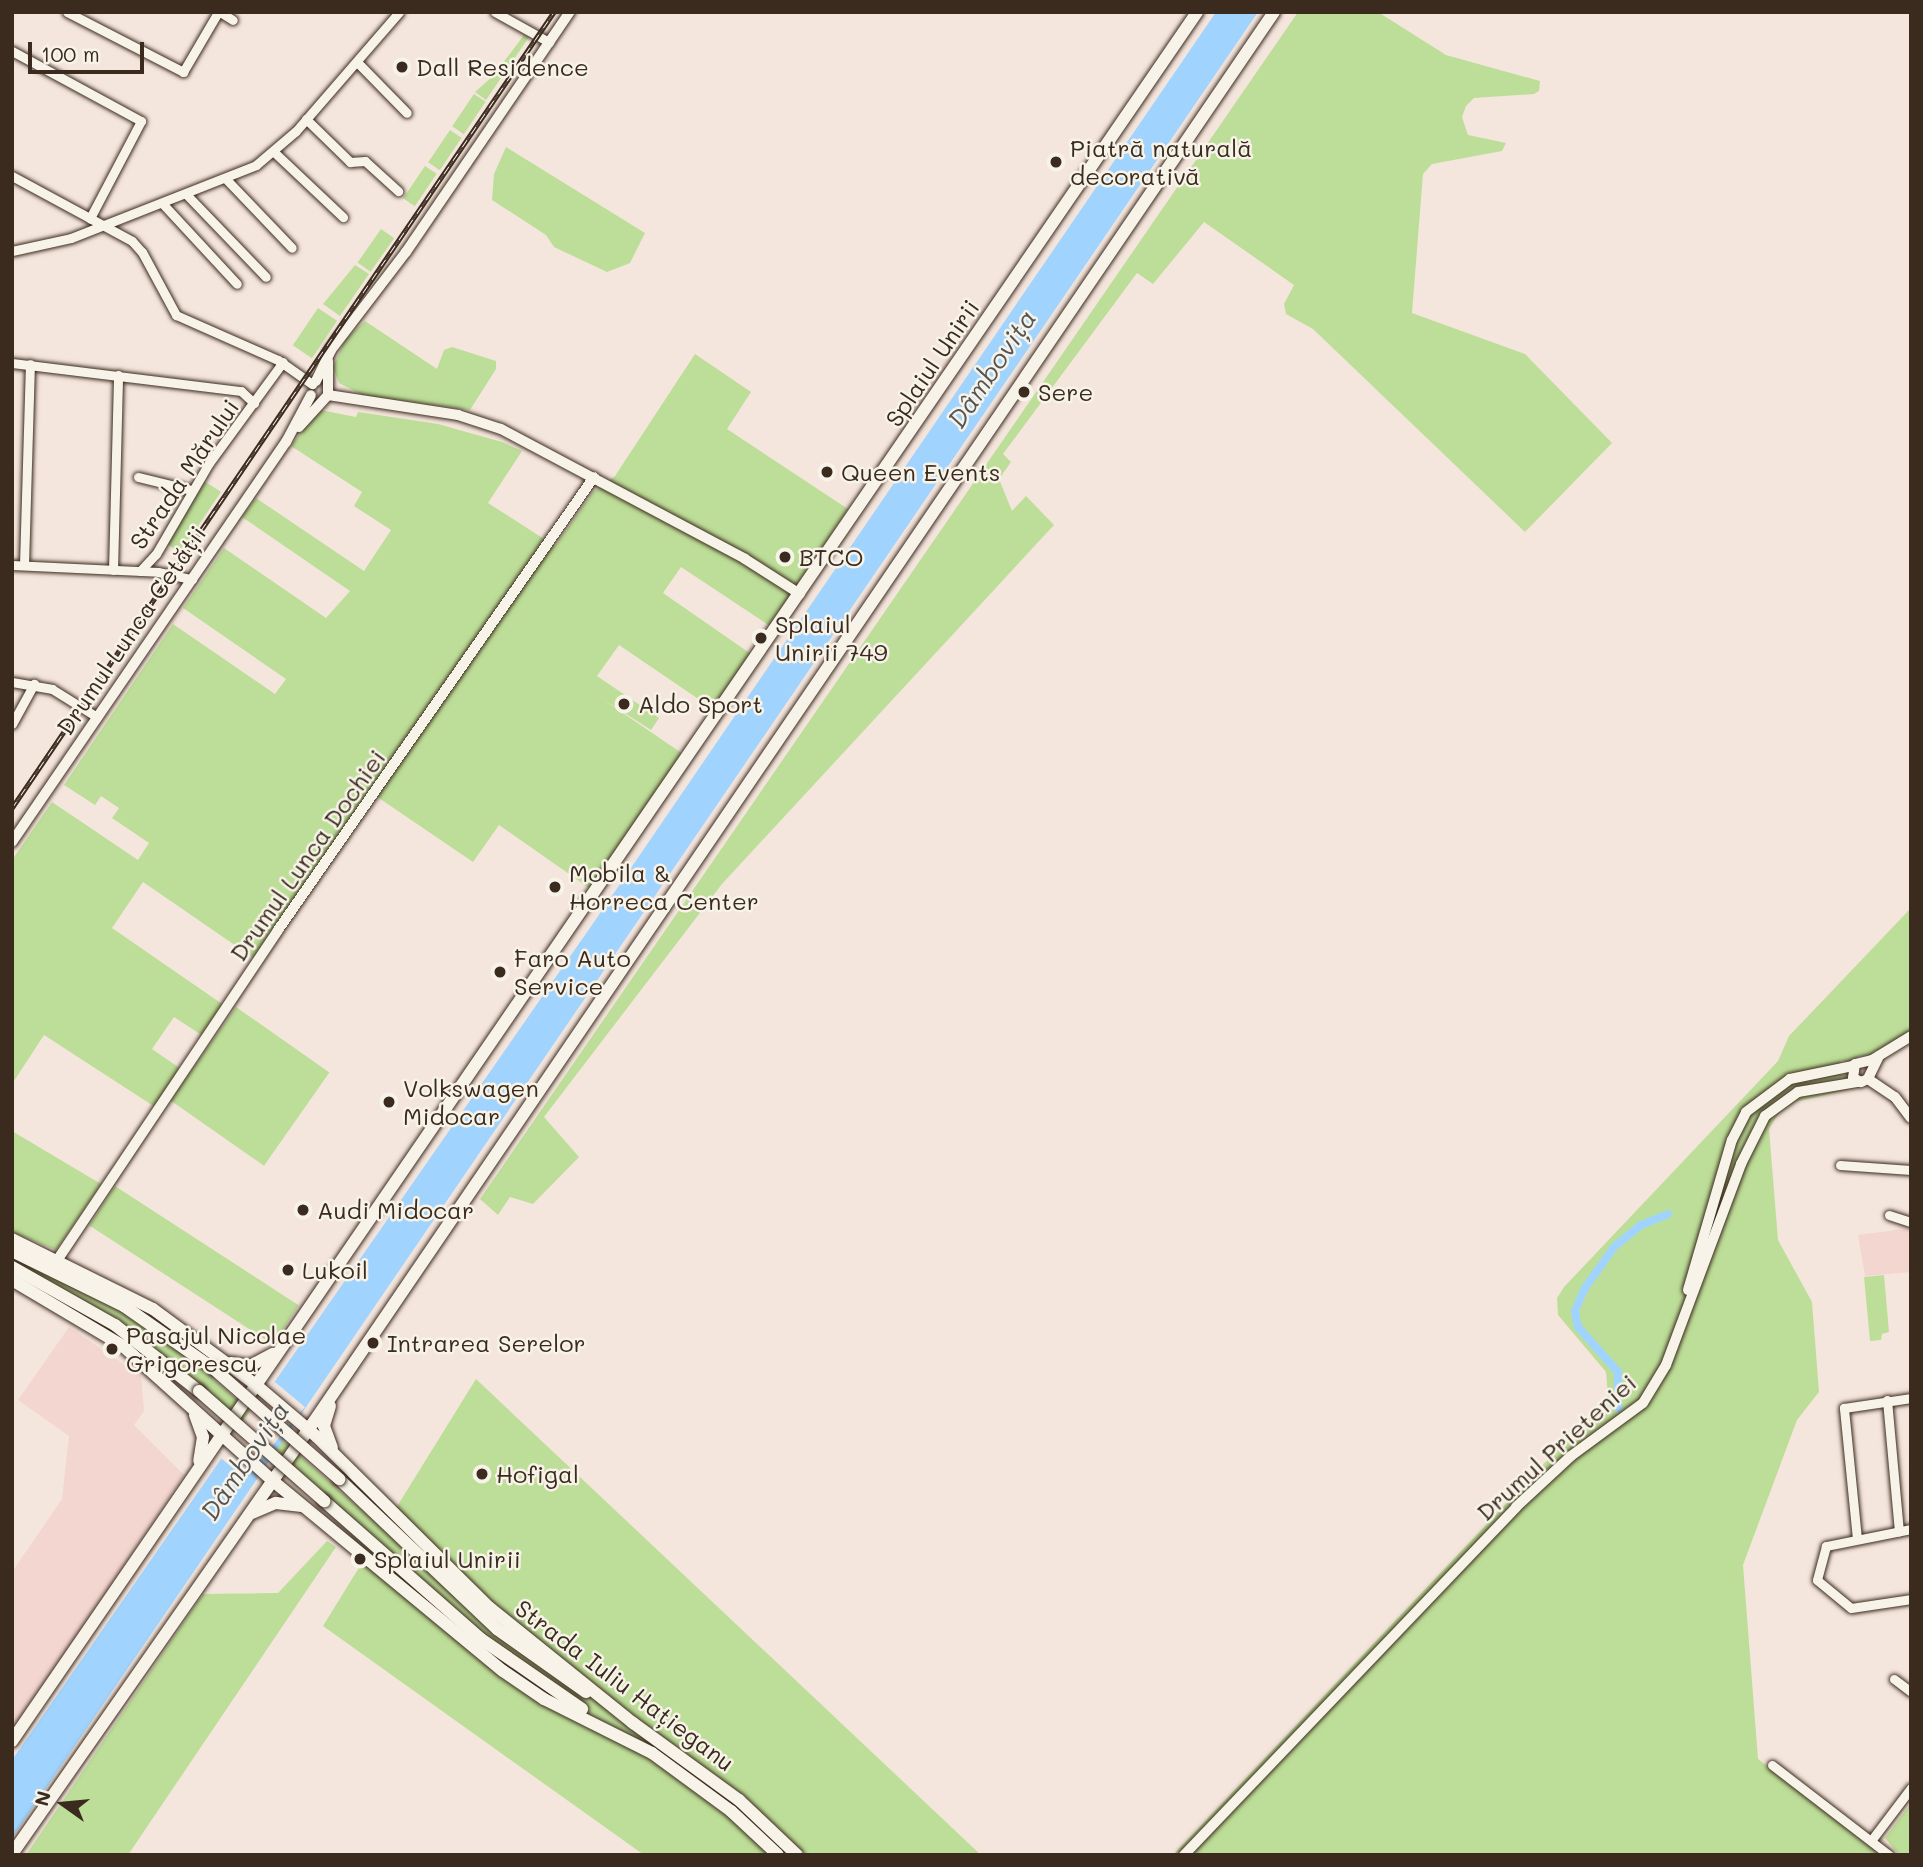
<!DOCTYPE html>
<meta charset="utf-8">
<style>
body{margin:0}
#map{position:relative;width:1923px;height:1867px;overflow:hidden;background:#f5e6dd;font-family:Mali,sans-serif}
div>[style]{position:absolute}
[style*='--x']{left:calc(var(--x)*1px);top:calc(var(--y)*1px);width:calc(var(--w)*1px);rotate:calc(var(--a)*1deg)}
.built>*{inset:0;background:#f3d6d0}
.green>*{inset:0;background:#bdde98;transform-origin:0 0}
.water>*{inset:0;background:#a0d4fe}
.pier>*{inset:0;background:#f5e6dd;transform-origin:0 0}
.canal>*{height:8px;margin:-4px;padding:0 4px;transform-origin:4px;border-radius:4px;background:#a0d4fe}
.roads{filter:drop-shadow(0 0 2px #3b2a1e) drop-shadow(0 0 2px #3b2a1e)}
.minor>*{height:9px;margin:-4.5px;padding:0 4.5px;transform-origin:4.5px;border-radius:4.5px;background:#f7f3e8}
.tertiary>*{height:10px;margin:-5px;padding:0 5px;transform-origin:5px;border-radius:5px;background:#f7f3e8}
.secondary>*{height:12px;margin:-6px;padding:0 6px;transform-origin:6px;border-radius:6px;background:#f7f3e8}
.rail>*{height:5px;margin-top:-2.5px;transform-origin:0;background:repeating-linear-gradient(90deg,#f7f3e8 0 8px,#3b2a1e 0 16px);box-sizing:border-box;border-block:2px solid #3b2a1e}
.bridges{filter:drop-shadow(0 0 2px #3b2a1e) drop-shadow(0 0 2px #3b2a1e)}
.secondary-bridge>*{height:12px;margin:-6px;padding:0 6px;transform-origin:6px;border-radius:6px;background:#f7f3e8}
.dots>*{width:19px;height:19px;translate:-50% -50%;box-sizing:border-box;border:4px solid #f7f3e8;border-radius:50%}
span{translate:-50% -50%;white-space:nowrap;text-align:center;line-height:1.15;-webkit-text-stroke:5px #f7f3e8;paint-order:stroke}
.poi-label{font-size:24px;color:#3b2a1e}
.left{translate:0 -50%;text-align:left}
.street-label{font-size:24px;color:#3b2a1e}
.water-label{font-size:26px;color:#545456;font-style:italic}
.frame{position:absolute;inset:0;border:14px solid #3b2a1e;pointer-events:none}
.north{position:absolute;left:28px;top:1769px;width:70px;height:70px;-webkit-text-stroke:5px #f7f3e8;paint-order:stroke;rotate:285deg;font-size:19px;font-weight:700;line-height:28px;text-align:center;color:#3b2a1e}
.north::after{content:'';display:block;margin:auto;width:24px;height:32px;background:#3b2a1e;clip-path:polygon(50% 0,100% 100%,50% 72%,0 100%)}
.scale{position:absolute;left:28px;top:42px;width:116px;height:32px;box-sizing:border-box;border:4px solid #3b2a1e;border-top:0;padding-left:9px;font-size:21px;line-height:24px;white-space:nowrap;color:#3b2a1e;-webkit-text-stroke:5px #f7f3e8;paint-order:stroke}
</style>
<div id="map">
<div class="built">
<div style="clip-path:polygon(1911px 1228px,1911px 1272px,1865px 1276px,1858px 1235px)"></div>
<div style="clip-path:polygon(69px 1327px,141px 1376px,144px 1411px,134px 1425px,184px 1475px,12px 1734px,12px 1572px,62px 1499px,69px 1436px,18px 1400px)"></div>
</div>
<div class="green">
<div style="clip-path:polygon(1298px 12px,1378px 12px,1446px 55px,1540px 81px,1539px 91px,1534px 94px,1474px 98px,1466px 106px,1462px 117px,1468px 135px,1506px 143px,1502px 151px,1432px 164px,1423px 174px,1412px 313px,1525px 354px,1612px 443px,1525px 532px,1313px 329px,1286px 314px,1284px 304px,1294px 285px,1204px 222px,1153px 284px,1137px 273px,1003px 454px,1011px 462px,999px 479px,1012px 511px,1026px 496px,1054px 525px,722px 884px,544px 1117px,579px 1157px,533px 1204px,510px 1197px,498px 1215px,480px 1199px)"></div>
<div style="clip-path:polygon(524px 35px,529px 37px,486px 100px,475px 92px,493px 76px)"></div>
<div style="left:474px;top:94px;width:14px;height:39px;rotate:34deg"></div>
<div style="left:450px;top:130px;width:14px;height:39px;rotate:34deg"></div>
<div style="clip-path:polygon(506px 147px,645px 233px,630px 263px,607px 272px,554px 247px,546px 235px,492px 200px,494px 174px)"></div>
<div style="left:425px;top:166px;width:14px;height:39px;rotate:34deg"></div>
<div style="left:381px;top:229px;width:16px;height:41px;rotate:35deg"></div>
<div style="clip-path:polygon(355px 265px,369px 274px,340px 316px,323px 304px)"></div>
<div style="left:318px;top:308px;width:23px;height:45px;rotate:34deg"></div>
<div style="clip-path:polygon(365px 321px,437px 369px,444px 350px,452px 347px,496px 361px,496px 369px,470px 410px,362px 395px,339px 383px,333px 367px,345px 340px)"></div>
<div style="clip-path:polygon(695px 354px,751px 392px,727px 429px,848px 509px,770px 626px,681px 567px,663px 593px,751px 654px,713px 709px,619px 645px,597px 676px,659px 718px,651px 730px,601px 698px,683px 754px,592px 890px,499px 825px,473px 862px,370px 792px,255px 959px,143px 882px,112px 928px,225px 1006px,203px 1036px,174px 1017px,152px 1049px,181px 1069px,155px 1107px,44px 1035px,12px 1084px,12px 860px,52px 802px,138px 860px,149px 843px,112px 818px,119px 808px,101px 796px,95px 805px,64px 785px,173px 624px,275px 694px,286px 679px,183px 608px,224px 548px,326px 618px,350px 591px,242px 517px,256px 498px,364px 571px,391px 530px,354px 506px,362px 492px,291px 446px,304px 428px,320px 410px,356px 417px,358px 412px,438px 424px,502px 442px,522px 451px,488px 503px,555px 546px,593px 492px,615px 476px)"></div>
<div style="clip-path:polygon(204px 481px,221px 492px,180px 553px,167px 544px)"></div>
<div style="clip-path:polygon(1911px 908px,1911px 1033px,1875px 1055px,1859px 1056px,1851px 1063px,1841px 1060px,1838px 1072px,1863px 1086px,1795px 1102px,1779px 1113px,1769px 1129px,1778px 1240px,1812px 1302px,1819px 1392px,1797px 1420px,1743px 1565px,1758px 1759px,1884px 1855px,1173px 1855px,1608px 1396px,1606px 1372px,1558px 1315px,1557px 1298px,1564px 1287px,1778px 1061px,1789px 1036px)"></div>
<div style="left:236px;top:1007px;width:114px;height:114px;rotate:35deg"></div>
<div style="clip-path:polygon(12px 1131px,101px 1184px,56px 1250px,12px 1232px)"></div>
<div style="left:115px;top:1186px;width:219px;height:47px;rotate:33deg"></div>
<div style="clip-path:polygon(12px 1256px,108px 1302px,177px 1347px,383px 1529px,476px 1379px,981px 1855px,644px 1855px,323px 1626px,376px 1540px,198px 1386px,12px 1264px)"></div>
<div style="clip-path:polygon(1884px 1275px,1889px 1332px,1882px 1334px,1881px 1340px,1870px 1341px,1864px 1277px)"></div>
<div style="clip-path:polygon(327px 1541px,336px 1547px,128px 1855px,26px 1855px,203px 1594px,278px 1593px)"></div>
<div style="clip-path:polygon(1911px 1803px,1911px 1855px,1899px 1855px,1885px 1838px)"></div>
</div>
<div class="water">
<div style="clip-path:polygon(1216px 12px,1258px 12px,12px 1838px,12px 1760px,594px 922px)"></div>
</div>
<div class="pier">
<div style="left:275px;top:1382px;width:39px;height:93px;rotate:40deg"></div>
</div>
<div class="canal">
<div style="--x:1618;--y:1408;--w:36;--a:-90"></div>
<div style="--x:1618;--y:1372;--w:60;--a:-131.6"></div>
<div style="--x:1578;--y:1327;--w:16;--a:-101"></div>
<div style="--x:1575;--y:1311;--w:25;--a:-67"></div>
<div style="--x:1585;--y:1288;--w:50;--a:-54.7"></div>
<div style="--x:1614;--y:1247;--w:35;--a:-39"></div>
<div style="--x:1641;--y:1225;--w:29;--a:-22"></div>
</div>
<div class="roads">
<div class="minor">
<div style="--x:67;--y:12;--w:131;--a:27.3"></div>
<div style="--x:183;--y:72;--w:69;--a:-59.7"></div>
<div style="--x:220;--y:12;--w:15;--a:32"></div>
<div style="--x:495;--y:12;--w:62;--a:29.1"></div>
<div style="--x:12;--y:51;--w:147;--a:28.5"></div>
<div style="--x:141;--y:121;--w:110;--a:117.7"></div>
<div style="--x:357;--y:62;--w:71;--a:45.6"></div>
<div style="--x:306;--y:119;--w:62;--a:44.3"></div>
<div style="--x:350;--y:162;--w:15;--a:-4"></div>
<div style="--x:365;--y:161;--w:45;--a:42.3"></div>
<div style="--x:274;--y:152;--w:95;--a:43.3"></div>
<div style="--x:12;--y:176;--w:136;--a:28.4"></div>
<div style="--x:132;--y:241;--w:15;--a:48"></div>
<div style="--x:142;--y:252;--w:72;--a:61.6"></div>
<div style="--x:176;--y:315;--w:111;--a:23.8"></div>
<div style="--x:278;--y:360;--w:42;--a:35.2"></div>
<div style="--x:226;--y:179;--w:95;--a:46.3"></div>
<div style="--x:186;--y:194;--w:115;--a:46.1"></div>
<div style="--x:162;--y:203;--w:110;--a:47.2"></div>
<div style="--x:12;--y:251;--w:60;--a:-12.4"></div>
<div style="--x:71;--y:238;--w:199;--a:-21.5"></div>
<div style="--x:256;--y:165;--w:52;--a:-40.4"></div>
<div style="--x:296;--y:131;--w:157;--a:-49.1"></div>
<div style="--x:12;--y:363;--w:231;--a:7"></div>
<div style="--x:241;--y:391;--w:18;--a:43"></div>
<div style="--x:138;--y:477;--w:55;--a:13.8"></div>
<div style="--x:12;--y:565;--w:146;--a:2.7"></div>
<div style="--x:158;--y:572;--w:35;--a:12"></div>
<div style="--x:24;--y:565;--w:201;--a:-88.3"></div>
<div style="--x:113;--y:570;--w:195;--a:-88.5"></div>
<div style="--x:140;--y:571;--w:23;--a:-47"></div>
<div style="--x:156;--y:554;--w:105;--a:-59.8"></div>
<div style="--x:209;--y:463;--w:125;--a:-53.8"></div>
<div style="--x:12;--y:682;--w:41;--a:9.9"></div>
<div style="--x:52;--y:689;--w:53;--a:31.9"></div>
<div style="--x:12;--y:724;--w:46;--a:-61.2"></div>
<div style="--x:1840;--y:1165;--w:71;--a:4"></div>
<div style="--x:1889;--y:1215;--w:23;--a:18"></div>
<div style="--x:1887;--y:1400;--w:132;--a:84.8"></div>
<div style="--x:1911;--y:1529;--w:87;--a:168.7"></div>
<div style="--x:1826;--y:1546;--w:35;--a:105"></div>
<div style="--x:1817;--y:1580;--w:44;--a:39.5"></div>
<div style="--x:1851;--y:1608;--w:61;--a:-8.5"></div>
<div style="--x:1857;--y:1539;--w:132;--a:-95.7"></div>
<div style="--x:1844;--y:1408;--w:68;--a:-8.5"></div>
<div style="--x:1894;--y:1679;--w:21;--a:37"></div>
<div style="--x:1772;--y:1765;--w:148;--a:37.6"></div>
<div style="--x:1873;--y:1838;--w:63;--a:-52.8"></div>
</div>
<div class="tertiary">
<div style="--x:316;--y:381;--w:34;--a:-64"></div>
<div style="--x:331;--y:350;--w:123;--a:-52.6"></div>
<div style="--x:406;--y:252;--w:291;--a:-55.7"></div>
<div style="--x:328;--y:395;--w:132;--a:8.7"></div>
<div style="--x:458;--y:415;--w:45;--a:18"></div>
<div style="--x:501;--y:429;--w:276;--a:28"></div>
<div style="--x:745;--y:559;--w:65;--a:32.5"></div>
<div style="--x:299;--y:427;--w:43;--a:-47.8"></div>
<div style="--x:328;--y:395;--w:34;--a:-90"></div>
<div style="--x:12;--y:842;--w:485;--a:-55.6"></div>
<div style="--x:286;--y:442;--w:53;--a:-62"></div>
<div style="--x:1879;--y:1056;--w:25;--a:116"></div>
<div style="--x:1868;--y:1079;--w:8;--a:157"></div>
<div style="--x:1861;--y:1082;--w:9;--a:-153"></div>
<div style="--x:1853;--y:1078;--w:14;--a:-82"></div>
<div style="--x:1855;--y:1064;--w:17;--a:-13"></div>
<div style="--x:1872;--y:1060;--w:46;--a:-31.6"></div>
<div style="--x:1868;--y:1079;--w:32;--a:34"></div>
<div style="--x:1895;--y:1097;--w:26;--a:53"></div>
<div style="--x:58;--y:1259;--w:396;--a:-56.2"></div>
<div style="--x:278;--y:930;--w:552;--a:-55.1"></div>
<div style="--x:1688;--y:1290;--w:156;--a:-73.7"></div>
<div style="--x:1732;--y:1140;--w:31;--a:-63"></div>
<div style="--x:1746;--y:1112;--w:55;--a:-36.9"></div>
<div style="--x:1790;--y:1079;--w:64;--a:-11.7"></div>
<div style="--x:1184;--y:1855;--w:481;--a:-46.3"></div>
<div style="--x:1516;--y:1507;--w:75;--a:-42.8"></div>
<div style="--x:1571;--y:1456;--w:89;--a:-36.4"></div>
<div style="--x:1643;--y:1403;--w:44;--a:-58.8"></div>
<div style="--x:1666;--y:1365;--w:215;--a:-69.5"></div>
<div style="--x:1741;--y:1164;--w:54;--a:-63.4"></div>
<div style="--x:1765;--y:1116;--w:41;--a:-36"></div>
<div style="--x:1798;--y:1092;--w:61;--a:-9.5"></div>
</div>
<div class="secondary">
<div style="--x:12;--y:1239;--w:157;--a:26.4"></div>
<div style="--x:153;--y:1309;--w:128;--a:36.4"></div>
<div style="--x:256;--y:1385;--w:80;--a:40.4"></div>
<div style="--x:317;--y:1437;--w:243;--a:44.7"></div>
<div style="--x:490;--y:1608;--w:184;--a:38.8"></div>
<div style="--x:633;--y:1723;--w:131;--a:36"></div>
<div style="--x:739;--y:1800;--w:80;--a:43.5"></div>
<div style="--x:12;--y:1251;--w:125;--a:26.2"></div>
<div style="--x:124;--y:1306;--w:110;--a:35"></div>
<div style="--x:12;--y:1267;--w:118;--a:29.4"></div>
<div style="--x:115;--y:1325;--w:107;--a:38.2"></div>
<div style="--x:12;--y:1280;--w:129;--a:30.7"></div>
<div style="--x:123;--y:1346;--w:202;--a:42"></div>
<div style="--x:273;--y:1481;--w:298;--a:39.6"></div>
<div style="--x:503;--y:1671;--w:50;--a:34.3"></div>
<div style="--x:544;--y:1699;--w:121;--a:26.6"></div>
<div style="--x:652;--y:1753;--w:98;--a:36.3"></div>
<div style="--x:731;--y:1811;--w:64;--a:43.1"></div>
<div style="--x:231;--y:1363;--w:19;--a:9"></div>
<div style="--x:250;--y:1366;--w:26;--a:-28"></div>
<div style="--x:330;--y:1406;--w:21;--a:107"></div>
<div style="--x:324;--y:1426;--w:23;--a:70"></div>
<div style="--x:195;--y:1415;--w:23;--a:70"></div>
<div style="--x:203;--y:1437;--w:24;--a:99"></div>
<div style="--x:339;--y:1479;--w:218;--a:43.5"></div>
<div style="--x:497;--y:1629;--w:109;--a:35.3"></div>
<div style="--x:324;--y:1501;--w:209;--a:41.3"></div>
<div style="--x:481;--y:1639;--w:123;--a:34.7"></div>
<div style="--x:252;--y:1513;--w:26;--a:-23"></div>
<div style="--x:276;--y:1503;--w:26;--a:7"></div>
<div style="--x:12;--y:1741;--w:2096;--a:-55.57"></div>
<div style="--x:12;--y:1854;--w:526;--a:-55.07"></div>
<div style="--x:313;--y:1423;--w:1707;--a:-55.74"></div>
</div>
</div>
<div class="rail">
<div style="--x:12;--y:808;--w:963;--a:-55.75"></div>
</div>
<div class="bridges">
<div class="secondary-bridge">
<div style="--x:214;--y:1369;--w:167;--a:41.3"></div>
<div style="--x:199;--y:1391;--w:167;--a:41.3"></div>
</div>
</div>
<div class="dots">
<div style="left:402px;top:67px;background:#3b2a1e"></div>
<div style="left:1056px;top:162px;background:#3b2a1e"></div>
<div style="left:1024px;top:392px;background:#3b2a1e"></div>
<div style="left:827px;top:472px;background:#3b2a1e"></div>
<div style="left:785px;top:557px;background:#3b2a1e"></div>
<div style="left:761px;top:638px;background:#3b2a1e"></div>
<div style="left:624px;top:704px;background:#3b2a1e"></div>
<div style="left:555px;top:887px;background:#3b2a1e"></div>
<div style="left:500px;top:972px;background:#3b2a1e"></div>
<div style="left:389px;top:1102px;background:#3b2a1e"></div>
<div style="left:303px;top:1210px;background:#3b2a1e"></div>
<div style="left:288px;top:1270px;background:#3b2a1e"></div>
<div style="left:373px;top:1343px;background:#3b2a1e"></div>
<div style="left:112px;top:1349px;background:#3b2a1e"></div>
<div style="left:482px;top:1474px;background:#3b2a1e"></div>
<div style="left:360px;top:1559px;background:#3b2a1e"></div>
</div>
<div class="poi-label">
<span class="left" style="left:416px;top:67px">Dall Residence</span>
<span class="left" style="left:1070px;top:162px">Piatră naturală<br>decorativă</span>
<span class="left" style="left:1038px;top:392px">Sere</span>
<span class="left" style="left:841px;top:472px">Queen Events</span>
<span class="left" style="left:799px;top:557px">BTCO</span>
<span class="left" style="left:775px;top:638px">Splaiul<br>Unirii 749</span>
<span class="left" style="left:638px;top:704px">Aldo Sport</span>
<span class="left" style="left:569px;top:887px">Mobila &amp;<br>Horreca Center</span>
<span class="left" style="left:514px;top:972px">Faro Auto<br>Service</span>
<span class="left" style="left:403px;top:1102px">Volkswagen<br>Midocar</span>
<span class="left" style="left:317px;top:1210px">Audi Midocar</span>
<span class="left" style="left:302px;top:1270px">Lukoil</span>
<span class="left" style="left:126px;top:1349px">Pasajul Nicolae<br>Grigorescu</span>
<span class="left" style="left:387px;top:1343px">Intrarea Serelor</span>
<span class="left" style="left:496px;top:1474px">Hofigal</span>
<span class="left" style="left:374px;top:1559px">Splaiul Unirii</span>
</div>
<div class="street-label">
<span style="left:932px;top:363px;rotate:-56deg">Splaiul Unirii</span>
<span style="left:184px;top:474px;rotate:-56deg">Strada Mărului</span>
<span style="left:131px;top:630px;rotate:-56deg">Drumul Lunca Cetății</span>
<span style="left:307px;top:855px;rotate:-55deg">Drumul Lunca Dochiei</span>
<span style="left:1556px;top:1447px;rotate:-42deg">Drumul Prieteniei</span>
<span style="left:625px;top:1685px;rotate:37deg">Strada Iuliu Hațieganu</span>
</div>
<div class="water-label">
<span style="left:992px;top:369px;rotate:-56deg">Dâmbovița</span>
<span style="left:245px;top:1461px;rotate:-56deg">Dâmbovița</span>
</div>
<div class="frame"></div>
<div class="north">N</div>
<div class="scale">100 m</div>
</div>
